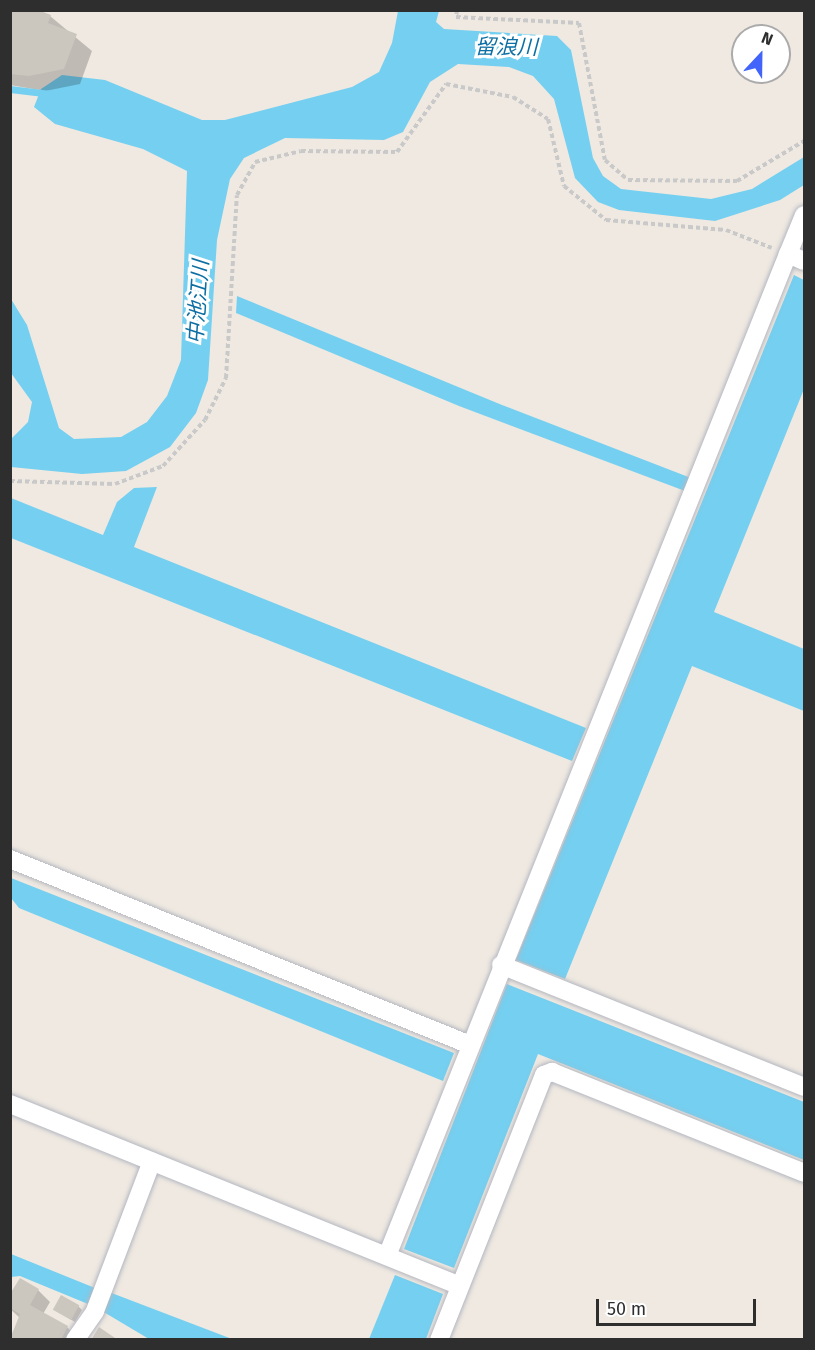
<!DOCTYPE html>
<meta charset="utf-8">
<style>
body{margin:0}
#map{position:relative;width:815px;height:1350px;overflow:hidden;background:#efe9e1;font-family:"Fira Sans","Noto Sans JP",sans-serif}
div>[style]{position:absolute}
[style*='--x']{left:calc(var(--x)*1px);top:calc(var(--y)*1px);width:calc(var(--w)*1px);rotate:calc(var(--a)*1deg)}
.water>*{inset:0;background:#75cff0}
.shadow>*{inset:0;background:#0003}
.stream>*{height:7px;margin:-3.5px;padding:0 3.5px;transform-origin:3.5px;border-radius:3.5px;background:#75cff0}
.building>*{inset:0;background:#cbc7bf;transform-origin:0 0}
.path>*{height:4px;margin-top:-2px;transform-origin:0;background:repeating-linear-gradient(90deg,#c9c9c9 0 4.5px,transparent 0 7.5px)}
.roads{filter:drop-shadow(0 0 2px #b4b7c1) drop-shadow(0 0 2px #b4b7c1)}
.street>*{height:18px;margin:-9px;padding:0 9px;transform-origin:9px;border-radius:9px;background:#fff}
span{translate:-50% -50%;white-space:nowrap;text-align:center;line-height:1.15;-webkit-text-stroke:6px #fff;paint-order:stroke}
.water-label{font-size:21px;color:#0d6fa3;font-style:italic}
.frame{position:absolute;inset:0;border:12px solid #2e2e2e;pointer-events:none}
.north{position:absolute;left:731px;top:24px;width:60px;height:60px;box-sizing:border-box;background:#fff;border:2px solid #ababab;border-radius:50%;rotate:22deg;font-size:16px;font-weight:700;line-height:24px;text-align:center;color:#2e2e2e}
.north::after{content:'';display:block;margin:auto;width:21px;height:27px;background:#4264fb;clip-path:polygon(50% 0,100% 100%,50% 72%,0 100%)}
.scale{position:absolute;left:596px;top:1299px;width:160px;height:27px;box-sizing:border-box;border:3px solid #2e2e2e;border-top:0;padding-left:8px;font-size:18px;line-height:21px;white-space:nowrap;color:#2e2e2e;-webkit-text-stroke:4px #fff;paint-order:stroke}
</style>
<div id="map">
<div class="water">
<div style="clip-path:polygon(398px 11px,439px 11px,436px 22px,444px 29px,557px 36px,571px 50px,593px 158px,603px 176px,621px 189px,711px 199px,752px 189px,804px 157px,804px 185px,780px 200px,715px 221px,619px 210px,598px 202px,575px 178px,554px 99px,533px 76px,509px 67px,458px 64px,430px 82px,403px 132px,384px 140px,285px 138px,244px 158px,230px 179px,217px 240px,208px 380px,196px 413px,170px 447px,126px 471px,82px 474px,11px 467px,11px 439px,28px 422px,32px 402px,11px 373px,11px 299px,27px 325px,59px 428px,74px 439px,121px 437px,147px 422px,167px 396px,181px 360px,187px 171px,143px 149px,55px 124px,34px 107px,41px 89px,62px 75px,105px 80px,202px 120px,225px 120px,352px 87px,379px 72px,392px 43px)"></div>
<div style="clip-path:polygon(794px 275px,804px 280px,804px 389px,714px 612px,804px 649px,804px 711px,692px 666px,565px 979px,516px 960px)"></div>
<div style="clip-path:polygon(237px 296px,502px 405px,691px 478px,685px 491px,459px 406px,236px 313px)"></div>
<div style="clip-path:polygon(157px 487px,134px 547px,586px 728px,572px 761px,11px 538px,11px 498px,103px 535px,117px 502px,134px 488px)"></div>
<div style="clip-path:polygon(11px 878px,454px 1053px,443px 1081px,19px 908px,11px 898px)"></div>
<div style="clip-path:polygon(507px 984px,804px 1102px,804px 1160px,538px 1054px,454px 1268px,404px 1249px)"></div>
<div style="clip-path:polygon(11px 1254px,95px 1288px,88px 1304px,20px 1276px,11px 1277px)"></div>
<div style="clip-path:polygon(395px 1275px,443px 1294px,426px 1339px,369px 1339px)"></div>
<div style="clip-path:polygon(109px 1292px,232px 1339px,149px 1339px,102px 1311px)"></div>
</div>
<div class="shadow">
<div style="clip-path:polygon(10px 10px,50px 16px,92px 51px,80px 84px,45px 91px,10px 85px)"></div>
<div style="clip-path:polygon(38px 1290px,50px 1302px,43px 1314px,67px 1327px,79px 1340px,10px 1338px,20px 1318px,10px 1309px,10px 1297px)"></div>
<div style="clip-path:polygon(78px 1306px,82px 1310px,75px 1322px,55px 1310px)"></div>
</div>
<div class="stream">
<div style="--x:10;--y:89;--w:38;--a:7"></div>
</div>
<div class="building">
<div style="clip-path:polygon(10px 10px,38px 10px,51px 15px,48px 23px,77px 34px,64px 69px,29px 76px,10px 74px)"></div>
<div style="clip-path:polygon(20px 1278px,39px 1289px,30px 1305px,68px 1326px,61px 1340px,10px 1339px,20px 1314px,10px 1308px,10px 1294px)"></div>
<div style="left:61px;top:1295px;width:21px;height:17px;rotate:29deg"></div>
<div style="clip-path:polygon(99px 1327px,118px 1340px,91px 1340px)"></div>
</div>
<div class="path">
<div style="--x:457;--y:10;--w:7;--a:98"></div>
<div style="--x:456;--y:17;--w:123;--a:2.8"></div>
<div style="--x:579;--y:23;--w:139;--a:79.3"></div>
<div style="--x:605;--y:160;--w:30;--a:41"></div>
<div style="--x:628;--y:180;--w:109;--a:0.5"></div>
<div style="--x:737;--y:181;--w:78;--a:-30.8"></div>
<div style="--x:10;--y:481;--w:105;--a:1.6"></div>
<div style="--x:115;--y:484;--w:51;--a:-20.6"></div>
<div style="--x:163;--y:466;--w:62;--a:-47.6"></div>
<div style="--x:205;--y:420;--w:47;--a:-63.4"></div>
<div style="--x:226;--y:378;--w:183;--a:-86.6"></div>
<div style="--x:237;--y:195;--w:38;--a:-61"></div>
<div style="--x:255;--y:162;--w:47;--a:-13.4"></div>
<div style="--x:301;--y:151;--w:96;--a:0.6"></div>
<div style="--x:397;--y:152;--w:84;--a:-54.2"></div>
<div style="--x:446;--y:84;--w:68;--a:11"></div>
<div style="--x:513;--y:97;--w:41;--a:32.2"></div>
<div style="--x:548;--y:119;--w:69;--a:76.6"></div>
<div style="--x:564;--y:186;--w:54;--a:39"></div>
<div style="--x:606;--y:220;--w:120;--a:4.8"></div>
<div style="--x:726;--y:230;--w:49;--a:21.4"></div>
</div>
<div class="roads">
<div class="street">
<div style="--x:788;--y:254;--w:42;--a:-67.7"></div>
<div style="--x:10;--y:859;--w:496;--a:22"></div>
<div style="--x:501;--y:965;--w:327;--a:21.9"></div>
<div style="--x:10;--y:1104;--w:485;--a:22"></div>
<div style="--x:387;--y:1256;--w:1079;--a:-68.19"></div>
<div style="--x:788;--y:254;--w:17;--a:24"></div>
<div style="--x:75;--y:1340;--w:35;--a:-55"></div>
<div style="--x:95;--y:1311;--w:160;--a:-69.2"></div>
<div style="--x:439;--y:1340;--w:285;--a:-68.4"></div>
<div style="--x:544;--y:1075;--w:9;--a:-21"></div>
<div style="--x:552;--y:1072;--w:271;--a:21.8"></div>
</div>
</div>
<div class="water-label">
<span style="left:506px;top:47px;rotate:1deg">留浪川</span>
<span style="left:198px;top:302px;rotate:-86deg">中池江川</span>
</div>
<div class="frame"></div>
<div class="north">N</div>
<div class="scale">50 m</div>
</div>
